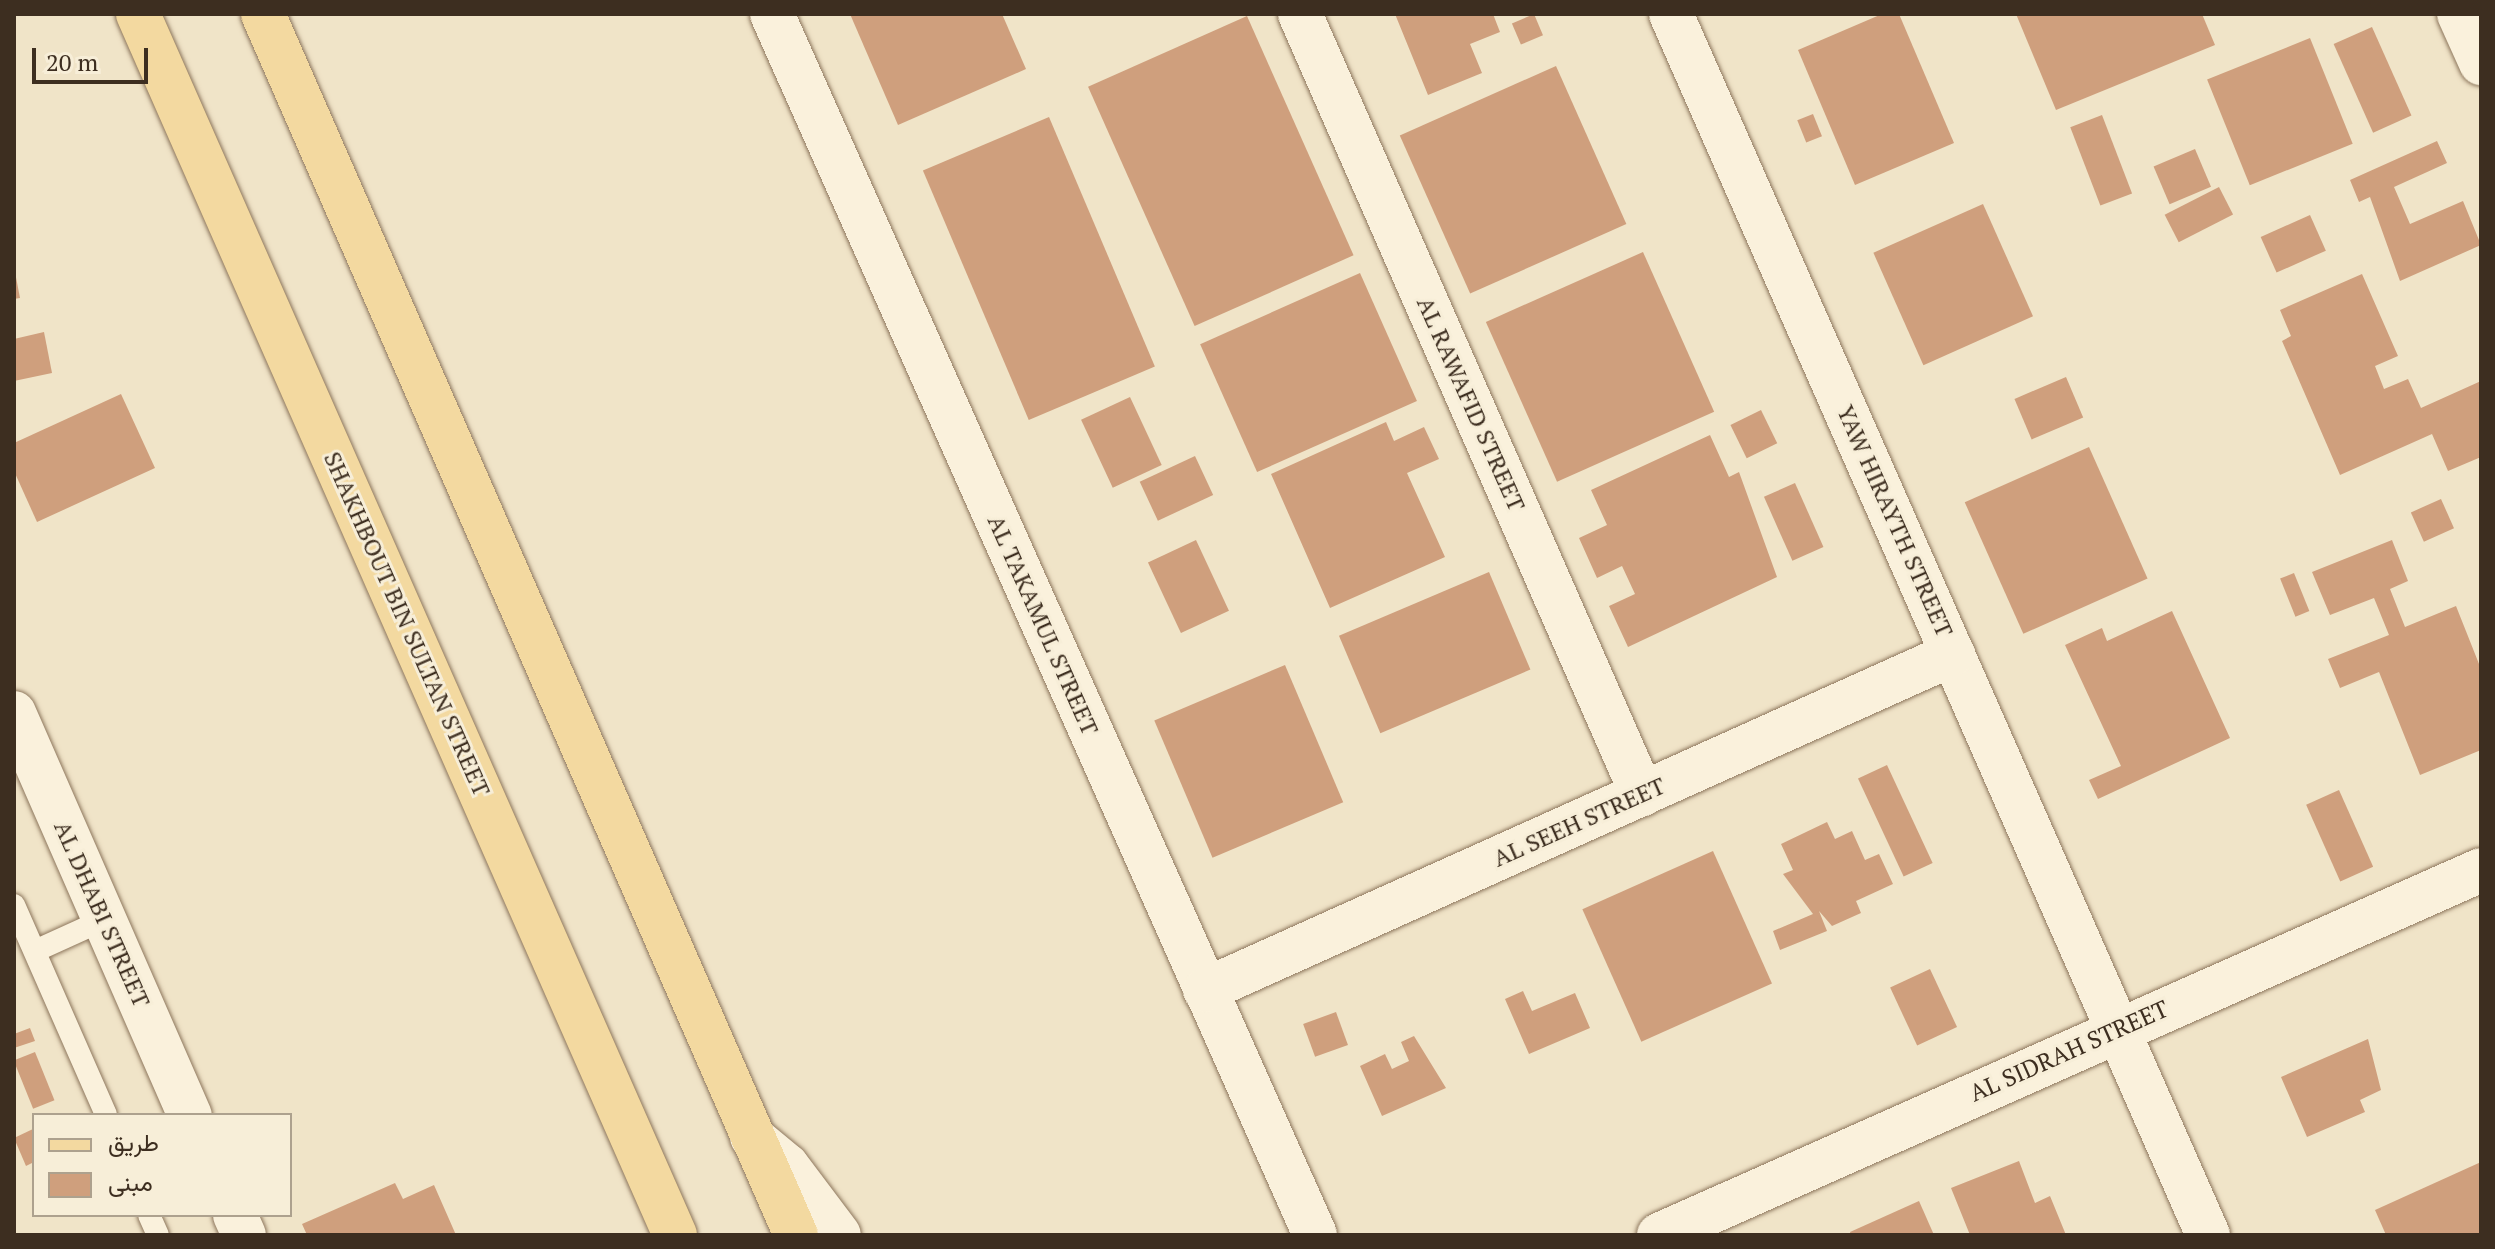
<!DOCTYPE html>
<meta charset="utf-8">
<style>
body{margin:0}
#map{position:relative;width:2495px;height:1249px;overflow:hidden;background:#f0e4c8;font-family:"PT Serif",Vazirmatn,serif}
div>[style]{position:absolute}
[style*='--x']{left:calc(var(--x)*1px);top:calc(var(--y)*1px);width:calc(var(--w)*1px);rotate:calc(var(--a)*1deg)}
.building>*{inset:0;background:#cf9f7d;transform-origin:0 0}
.roads{filter:drop-shadow(0 0 2px #8d765c) drop-shadow(0 0 2px #8d765c)}
.service>*{height:22px;margin:-11px;padding:0 11px;transform-origin:11px;border-radius:11px;background:#faf1dc}
.minor>*{height:44px;margin:-22px;padding:0 22px;transform-origin:22px;border-radius:22px;background:#faf1dc}
.primary>*{height:44px;margin:-22px;padding:0 22px;transform-origin:22px;border-radius:22px;background:#f3d9a0}
span{translate:-50% -50%;white-space:nowrap;text-align:center;line-height:1.15;-webkit-text-stroke:6px #f7eed8;paint-order:stroke}
.street-label{font-size:24px;color:#3d2e20}
.frame{position:absolute;inset:0;border:16px solid #3d2e20;pointer-events:none}
.legend{position:absolute;left:32px;top:1113px;width:260px;height:104px;box-sizing:border-box;background:#f7eed8;border:2px solid #ada18e;margin:0;padding:10px 14px;list-style:none;font-size:24px;color:#3d2e20}
.legend li{display:flex;align-items:center;gap:16px;height:40px}
.legend b{width:40px;border:2px solid #ada18e}
.scale{position:absolute;left:32px;top:48px;width:116px;height:36px;box-sizing:border-box;border:4px solid #3d2e20;border-top:0;padding-left:10px;font-size:24px;line-height:28px;white-space:nowrap;color:#3d2e20;-webkit-text-stroke:6px #f7eed8;paint-order:stroke}
</style>
<div id="map">
<div class="building">
<div style="clip-path:polygon(850px 14px,1002px 14px,1026px 69px,898px 125px)"></div>
<div style="clip-path:polygon(1395px 14px,1493px 14px,1500px 32px,1470px 44px,1482px 73px,1428px 95px)"></div>
<div style="left:1534px;top:14px;width:23px;height:24px;rotate:67deg"></div>
<div style="clip-path:polygon(1882px 14px,1899px 14px,1954px 143px,1855px 185px,1798px 50px)"></div>
<div style="clip-path:polygon(2016px 14px,2202px 14px,2215px 45px,2056px 110px)"></div>
<div style="left:1247px;top:16px;width:262px;height:174px;rotate:66deg"></div>
<div style="left:2372px;top:27px;width:97px;height:42px;rotate:66deg"></div>
<div style="left:2310px;top:38px;width:114px;height:111px;rotate:68deg"></div>
<div style="left:1556px;top:66px;width:173px;height:171px;rotate:66deg"></div>
<div style="left:1813px;top:114px;width:24px;height:17px;rotate:68deg"></div>
<div style="left:2102px;top:115px;width:84px;height:34px;rotate:69deg"></div>
<div style="left:1049px;top:117px;width:271px;height:137px;rotate:67deg"></div>
<div style="clip-path:polygon(2437px 141px,2447px 163px,2394px 187px,2410px 224px,2463px 201px,2481px 245px,2400px 281px,2370px 197px,2359px 202px,2350px 180px)"></div>
<div style="left:2195px;top:149px;width:41px;height:45px;rotate:67deg"></div>
<div style="left:2219px;top:187px;width:31px;height:61px;rotate:63deg"></div>
<div style="left:1983px;top:204px;width:123px;height:120px;rotate:66deg"></div>
<div style="left:2310px;top:215px;width:39px;height:54px;rotate:66deg"></div>
<div style="left:1643px;top:252px;width:175px;height:172px;rotate:66deg"></div>
<div style="clip-path:polygon(14px 267px,20px 298px,14px 299px)"></div>
<div style="left:1360px;top:273px;width:140px;height:175px;rotate:66deg"></div>
<div style="clip-path:polygon(2362px 274px,2398px 356px,2375px 366px,2384px 389px,2408px 379px,2421px 408px,2481px 381px,2481px 457px,2448px 471px,2432px 434px,2340px 475px,2282px 341px,2291px 336px,2280px 310px)"></div>
<div style="clip-path:polygon(44px 332px,52px 373px,14px 381px,14px 339px)"></div>
<div style="left:2066px;top:377px;width:44px;height:56px;rotate:67deg"></div>
<div style="clip-path:polygon(121px 394px,155px 468px,37px 522px,14px 471px,14px 443px)"></div>
<div style="left:1130px;top:397px;width:75px;height:54px;rotate:65deg"></div>
<div style="left:1761px;top:410px;width:37px;height:34px;rotate:64deg"></div>
<div style="clip-path:polygon(1386px 422px,1394px 441px,1424px 427px,1439px 459px,1407px 473px,1445px 557px,1330px 608px,1271px 474px)"></div>
<div style="clip-path:polygon(1710px 435px,1729px 477px,1739px 472px,1777px 577px,1628px 647px,1609px 606px,1635px 594px,1622px 566px,1597px 578px,1579px 538px,1607px 525px,1591px 490px)"></div>
<div style="left:2089px;top:447px;width:144px;height:136px;rotate:66deg"></div>
<div style="left:1195px;top:456px;width:43px;height:61px;rotate:65deg"></div>
<div style="left:1795px;top:483px;width:70px;height:34px;rotate:66deg"></div>
<div style="left:2441px;top:499px;width:32px;height:33px;rotate:66deg"></div>
<div style="left:1196px;top:540px;width:78px;height:53px;rotate:65deg"></div>
<div style="clip-path:polygon(2392px 540px,2408px 581px,2390px 589px,2405px 627px,2456px 606px,2481px 669px,2481px 750px,2420px 775px,2379px 672px,2340px 688px,2328px 659px,2389px 635px,2374px 598px,2330px 615px,2312px 572px)"></div>
<div style="left:1489px;top:572px;width:106px;height:163px;rotate:67deg"></div>
<div style="left:2294px;top:573px;width:41px;height:15px;rotate:68deg"></div>
<div style="clip-path:polygon(2172px 611px,2230px 738px,2098px 799px,2089px 780px,2121px 766px,2065px 645px,2102px 628px,2107px 641px)"></div>
<div style="left:1285px;top:665px;width:149px;height:142px;rotate:67deg"></div>
<div style="left:1887px;top:765px;width:108px;height:32px;rotate:65deg"></div>
<div style="left:2339px;top:790px;width:84px;height:36px;rotate:66deg"></div>
<div style="clip-path:polygon(1827px 822px,1835px 839px,1852px 831px,1865px 860px,1879px 854px,1893px 884px,1856px 901px,1861px 913px,1832px 926px,1819px 911px,1827px 931px,1780px 950px,1773px 931px,1813px 914px,1783px 874px,1793px 870px,1781px 844px)"></div>
<div style="left:1713px;top:851px;width:145px;height:143px;rotate:66deg"></div>
<div style="left:1930px;top:969px;width:64px;height:44px;rotate:65deg"></div>
<div style="clip-path:polygon(1523px 991px,1532px 1011px,1575px 993px,1590px 1028px,1529px 1054px,1505px 999px)"></div>
<div style="left:1336px;top:1012px;width:35px;height:35px;rotate:70deg"></div>
<div style="clip-path:polygon(30px 1028px,35px 1041px,14px 1048px,14px 1034px)"></div>
<div style="clip-path:polygon(1414px 1036px,1446px 1088px,1382px 1116px,1360px 1066px,1385px 1054px,1392px 1069px,1409px 1061px,1401px 1042px)"></div>
<div style="clip-path:polygon(2368px 1039px,2381px 1090px,2360px 1100px,2365px 1112px,2307px 1137px,2281px 1077px)"></div>
<div style="left:35px;top:1052px;width:52px;height:23px;rotate:68deg"></div>
<div style="clip-path:polygon(33px 1129px,34px 1162px,26px 1166px,14px 1138px)"></div>
<div style="clip-path:polygon(2019px 1161px,2035px 1203px,2050px 1196px,2066px 1235px,1970px 1235px,1951px 1188px)"></div>
<div style="clip-path:polygon(2481px 1162px,2481px 1235px,2386px 1235px,2375px 1210px)"></div>
<div style="clip-path:polygon(395px 1183px,403px 1199px,434px 1185px,456px 1235px,307px 1235px,302px 1224px)"></div>
<div style="clip-path:polygon(1919px 1201px,1934px 1235px,1851px 1235px,1850px 1232px)"></div>
</div>
<div class="roads">
<div class="service">
<div style="--x:14;--y:905;--w:229;--a:66.3"></div>
<div style="--x:35;--y:951;--w:75;--a:-24.5"></div>
<div style="--x:149;--y:1215;--w:22;--a:66"></div>
</div>
<div class="minor">
<div style="--x:772;--y:14;--w:1336;--a:66.02"></div>
<div style="--x:1300;--y:14;--w:852;--a:66.32"></div>
<div style="--x:1671;--y:14;--w:1334;--a:66.26"></div>
<div style="--x:2459;--y:14;--w:54;--a:65.8"></div>
<div style="--x:14;--y:713;--w:439;--a:66.4"></div>
<div style="--x:1205;--y:990;--w:820;--a:-24.19"></div>
<div style="--x:752;--y:1137;--w:45;--a:39.6"></div>
<div style="--x:787;--y:1166;--w:86;--a:53"></div>
<div style="--x:235;--y:1215;--w:22;--a:66"></div>
<div style="--x:1659;--y:1235;--w:899;--a:-23.94"></div>
</div>
<div class="primary">
<div style="--x:138;--y:14;--w:1334;--a:66.26"></div>
<div style="--x:263;--y:14;--w:1332;--a:66.42"></div>
</div>
</div>
<div class="street-label">
<span style="left:1471px;top:404px;rotate:66deg">AL RAWAFID STREET</span>
<span style="left:1895px;top:521px;rotate:66deg">YAW HIRAYTH STREET</span>
<span style="left:407px;top:624px;rotate:66deg">SHAKHBOUT BIN SULTAN STREET</span>
<span style="left:1043px;top:625px;rotate:66deg">AL TAKAMUL STREET</span>
<span style="left:1579px;top:822px;rotate:-24deg">AL SEEH STREET</span>
<span style="left:102px;top:914px;rotate:66deg">AL DHABI STREET</span>
<span style="left:2069px;top:1051px;rotate:-24deg">AL SIDRAH STREET</span>
</div>
<div class="frame"></div>
<ul class="legend">
<li><b style="height:10px;background:#f3d9a0"></b>طريق</li>
<li><b style="height:22px;background:#cf9f7d"></b>مبنى</li>
</ul>
<div class="scale">20 m</div>
</div>
